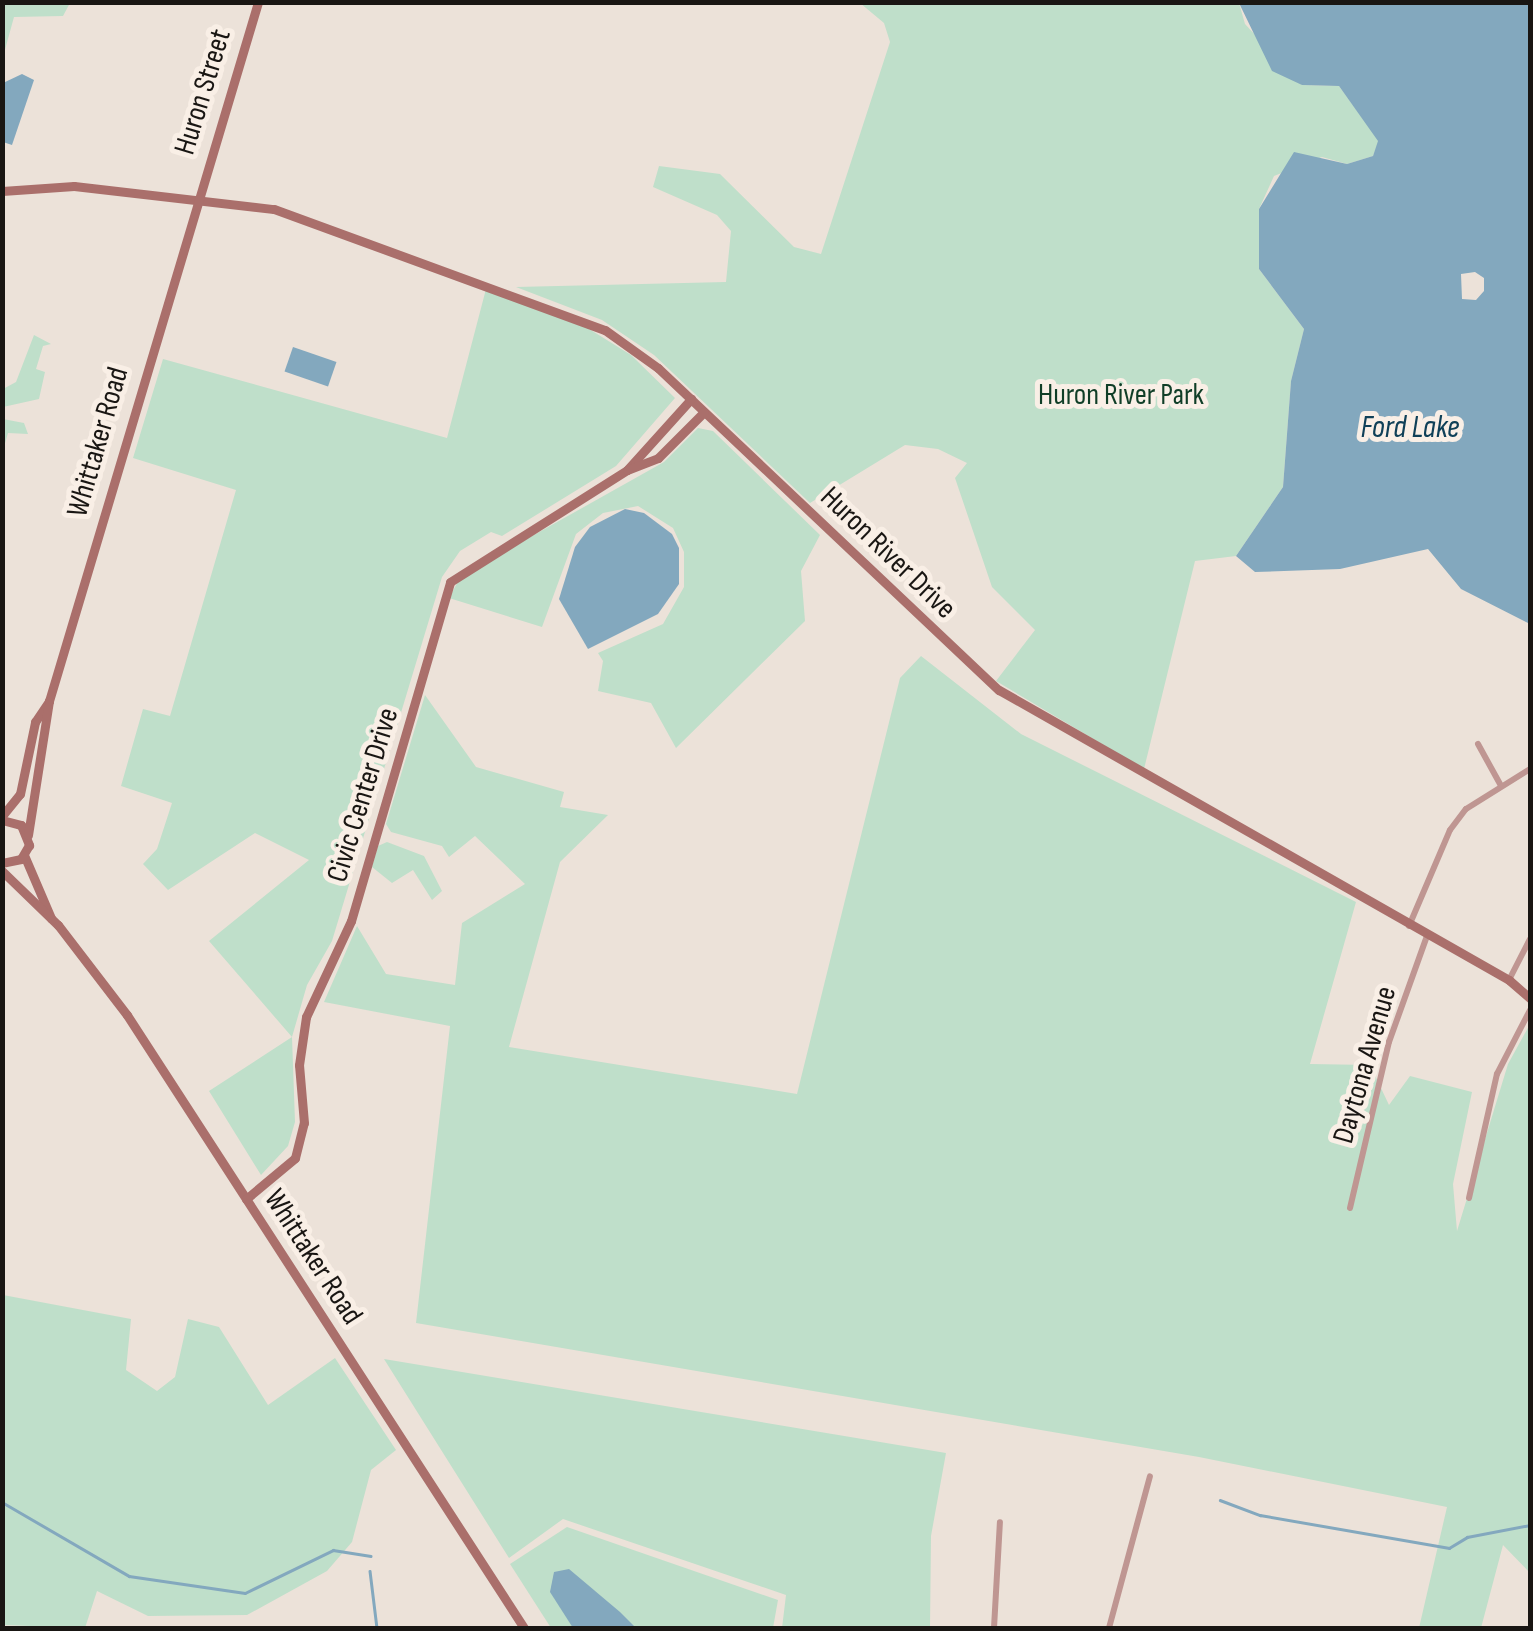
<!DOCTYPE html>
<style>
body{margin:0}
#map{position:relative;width:1533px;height:1631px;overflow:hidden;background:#ece2d9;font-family:"Sofia Sans Condensed",sans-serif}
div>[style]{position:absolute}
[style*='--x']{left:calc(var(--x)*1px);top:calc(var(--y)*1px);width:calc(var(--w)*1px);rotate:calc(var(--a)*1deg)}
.green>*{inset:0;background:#bfdfca}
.water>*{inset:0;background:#83a8be;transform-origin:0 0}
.stream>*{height:2.5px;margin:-1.25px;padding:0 1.25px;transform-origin:1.25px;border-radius:1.25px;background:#83a8be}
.street>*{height:6px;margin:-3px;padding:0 3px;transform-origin:3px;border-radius:3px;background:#bf9692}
.secondary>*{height:9px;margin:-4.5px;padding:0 4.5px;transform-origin:4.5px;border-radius:4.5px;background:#aa6f6b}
span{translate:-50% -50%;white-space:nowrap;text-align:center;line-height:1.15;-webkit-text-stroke:10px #f9efe6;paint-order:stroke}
.street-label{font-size:30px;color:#191613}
.park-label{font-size:30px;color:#103e27}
.water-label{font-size:32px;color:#0f4058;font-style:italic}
.frame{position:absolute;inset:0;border:5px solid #191613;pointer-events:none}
</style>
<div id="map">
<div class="green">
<div style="clip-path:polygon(3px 2px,70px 2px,70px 3px,63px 16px,14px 17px,3px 57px)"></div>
<div style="clip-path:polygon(860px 3px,1239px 3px,1245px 24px,1302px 85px,1339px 86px,1379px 141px,1373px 156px,1347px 164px,1322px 157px,1274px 176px,1259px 209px,1259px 269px,1304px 329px,1291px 381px,1283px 487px,1236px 556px,1195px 561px,1144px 769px,996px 681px,1035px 630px,992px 587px,955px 478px,967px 463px,938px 449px,905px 445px,810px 503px,654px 355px,602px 320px,516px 287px,726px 282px,731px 231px,717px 215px,653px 187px,659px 166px,720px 174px,794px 247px,821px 254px,890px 42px,884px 23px)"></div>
<div style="clip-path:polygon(486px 289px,573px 319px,631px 355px,675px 398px,616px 466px,502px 536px,491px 532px,460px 551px,442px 577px,332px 941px,307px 985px,292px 1037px,295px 1122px,288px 1146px,261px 1175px,209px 1091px,292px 1037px,209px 941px,309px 860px,255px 833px,168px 890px,143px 864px,157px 849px,172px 803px,121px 786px,143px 709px,170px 716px,236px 490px,133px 458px,163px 359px,447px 438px)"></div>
<div style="clip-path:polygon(34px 335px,51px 344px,43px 346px,36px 369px,45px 372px,39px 399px,3px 407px,3px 389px,16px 382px)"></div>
<div style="clip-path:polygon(3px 419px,24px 423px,28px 434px,8px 433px,3px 450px)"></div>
<div style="clip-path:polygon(698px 428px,713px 431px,820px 535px,801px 571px,805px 621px,676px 748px,651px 703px,598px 691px,603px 661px,598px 653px,663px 624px,684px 587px,684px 552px,673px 528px,638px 506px,603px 513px,576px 534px,542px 627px,449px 598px,461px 576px,664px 462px)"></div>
<div style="clip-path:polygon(921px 656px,1021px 734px,1356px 902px,1310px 1064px,1370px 1065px,1389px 1105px,1410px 1076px,1472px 1092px,1453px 1184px,1457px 1231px,1508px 1064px,1530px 1024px,1530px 1573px,1503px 1545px,1481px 1628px,1419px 1628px,1447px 1507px,1199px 1457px,416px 1323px,450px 1026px,324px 1002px,357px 926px,386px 974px,455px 985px,462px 923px,525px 884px,475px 836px,449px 857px,442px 846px,391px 832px,386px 824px,425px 695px,476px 767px,564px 792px,560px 807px,608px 815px,560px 862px,509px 1047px,797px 1094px,900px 678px)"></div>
<div style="clip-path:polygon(387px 842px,424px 856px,442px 891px,432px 900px,413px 870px,392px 883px,372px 867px,378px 846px)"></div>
<div style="clip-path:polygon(3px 1295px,131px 1319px,126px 1370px,157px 1391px,175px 1377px,188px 1319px,219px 1327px,268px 1405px,335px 1358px,396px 1450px,371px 1470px,352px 1542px,327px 1571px,247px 1615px,148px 1616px,97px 1591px,85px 1628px,3px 1625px)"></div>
<div style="clip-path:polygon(384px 1359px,946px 1453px,931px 1536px,930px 1628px,782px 1628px,786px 1595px,563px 1519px,509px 1558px)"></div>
<div style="clip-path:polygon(567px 1527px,778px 1600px,773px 1628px,551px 1628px,510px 1564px)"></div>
</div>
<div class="water">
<div style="clip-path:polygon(evenodd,1239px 3px,1530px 3px,1530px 624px,1461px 589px,1428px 549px,1340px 569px,1255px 572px,1236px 556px,1283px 487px,1291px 381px,1304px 329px,1259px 269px,1259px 209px,1294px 152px,1347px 164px,1373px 156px,1378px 141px,1339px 86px,1302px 85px,1272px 71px,1239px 3px,1475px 272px,1484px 278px,1484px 291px,1476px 300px,1462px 299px,1461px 274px,1475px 272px)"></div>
<div style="clip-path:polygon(22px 74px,34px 80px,12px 145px,3px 142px,3px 83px)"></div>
<div style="left:293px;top:347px;width:46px;height:26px;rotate:19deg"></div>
<div style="clip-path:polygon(625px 509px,644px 513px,672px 534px,679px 548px,679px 584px,658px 614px,588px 649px,559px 599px,575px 547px,590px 527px)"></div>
<div style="clip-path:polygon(569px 1569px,620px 1612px,636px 1628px,573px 1628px,550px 1592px,554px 1572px)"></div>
</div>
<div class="stream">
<div style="--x:1220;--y:1500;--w:43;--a:20.6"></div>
<div style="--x:1260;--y:1515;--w:192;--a:9.9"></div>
<div style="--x:1449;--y:1548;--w:21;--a:-31"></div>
<div style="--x:1467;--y:1537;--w:64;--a:-10.8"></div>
<div style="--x:2;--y:1502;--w:147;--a:30.2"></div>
<div style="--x:129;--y:1576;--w:117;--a:8.3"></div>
<div style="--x:245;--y:1593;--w:98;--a:-26"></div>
<div style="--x:333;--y:1550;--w:38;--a:9"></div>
<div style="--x:370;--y:1571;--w:57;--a:83"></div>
</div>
<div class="street">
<div style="--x:1478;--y:744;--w:46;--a:61.2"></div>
<div style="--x:1409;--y:926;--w:104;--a:-66.9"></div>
<div style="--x:1450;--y:830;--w:26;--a:-53"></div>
<div style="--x:1466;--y:809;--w:75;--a:-32"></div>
<div style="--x:1509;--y:980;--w:46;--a:-62.9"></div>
<div style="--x:1469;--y:1198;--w:127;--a:-77.3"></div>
<div style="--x:1497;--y:1074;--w:72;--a:-62.7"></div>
<div style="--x:1350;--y:1208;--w:171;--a:-76.8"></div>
<div style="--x:1389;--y:1042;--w:113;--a:-70.3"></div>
<div style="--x:994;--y:1628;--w:106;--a:-86.8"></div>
<div style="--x:1109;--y:1628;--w:157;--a:-74.9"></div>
</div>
<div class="secondary">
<div style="--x:2;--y:191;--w:72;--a:-4"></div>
<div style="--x:74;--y:186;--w:201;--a:6.6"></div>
<div style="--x:274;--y:209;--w:352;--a:20.1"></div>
<div style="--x:605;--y:330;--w:65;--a:35.6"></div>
<div style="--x:658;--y:368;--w:469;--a:43.4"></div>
<div style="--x:999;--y:690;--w:587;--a:29.62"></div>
<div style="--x:1509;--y:980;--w:28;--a:41"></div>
<div style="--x:627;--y:470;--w:96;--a:-48"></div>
<div style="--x:2;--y:816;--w:28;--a:-51"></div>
<div style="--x:20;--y:794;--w:74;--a:-78.2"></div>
<div style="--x:35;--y:722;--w:25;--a:-56"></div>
<div style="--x:2;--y:820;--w:20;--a:15"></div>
<div style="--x:21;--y:825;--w:22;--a:68"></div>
<div style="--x:29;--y:845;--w:16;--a:120"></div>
<div style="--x:21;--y:859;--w:19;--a:168"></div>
<div style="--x:28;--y:835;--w:136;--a:-81.1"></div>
<div style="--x:49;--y:701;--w:730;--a:-73.35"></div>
<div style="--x:24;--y:855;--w:69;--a:66.8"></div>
<div style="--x:2;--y:871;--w:78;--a:44"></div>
<div style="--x:58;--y:925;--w:113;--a:52.5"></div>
<div style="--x:127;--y:1015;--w:730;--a:57.07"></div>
<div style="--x:246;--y:1199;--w:64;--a:-39.9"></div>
<div style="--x:295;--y:1158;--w:36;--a:-76"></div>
<div style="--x:304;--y:1123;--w:58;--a:-94.9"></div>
<div style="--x:299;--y:1065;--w:49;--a:-81.7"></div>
<div style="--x:306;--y:1017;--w:106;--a:-64.9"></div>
<div style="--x:351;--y:921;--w:353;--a:-73.7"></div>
<div style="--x:450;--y:582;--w:209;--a:-32.3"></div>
<div style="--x:627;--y:470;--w:33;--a:-21"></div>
<div style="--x:658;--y:458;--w:65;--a:-45"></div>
</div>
<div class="street-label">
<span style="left:203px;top:92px;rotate:-73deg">Huron Street</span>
<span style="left:98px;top:442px;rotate:-74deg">Whittaker Road</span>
<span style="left:888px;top:553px;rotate:44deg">Huron River Drive</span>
<span style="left:363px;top:795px;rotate:-73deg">Civic Center Drive</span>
<span style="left:1365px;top:1065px;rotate:-74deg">Daytona Avenue</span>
<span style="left:313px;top:1257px;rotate:57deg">Whittaker Road</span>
</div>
<div class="park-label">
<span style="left:1121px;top:395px">Huron River Park</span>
</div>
<div class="water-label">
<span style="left:1410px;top:428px">Ford Lake</span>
</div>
<div class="frame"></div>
</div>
